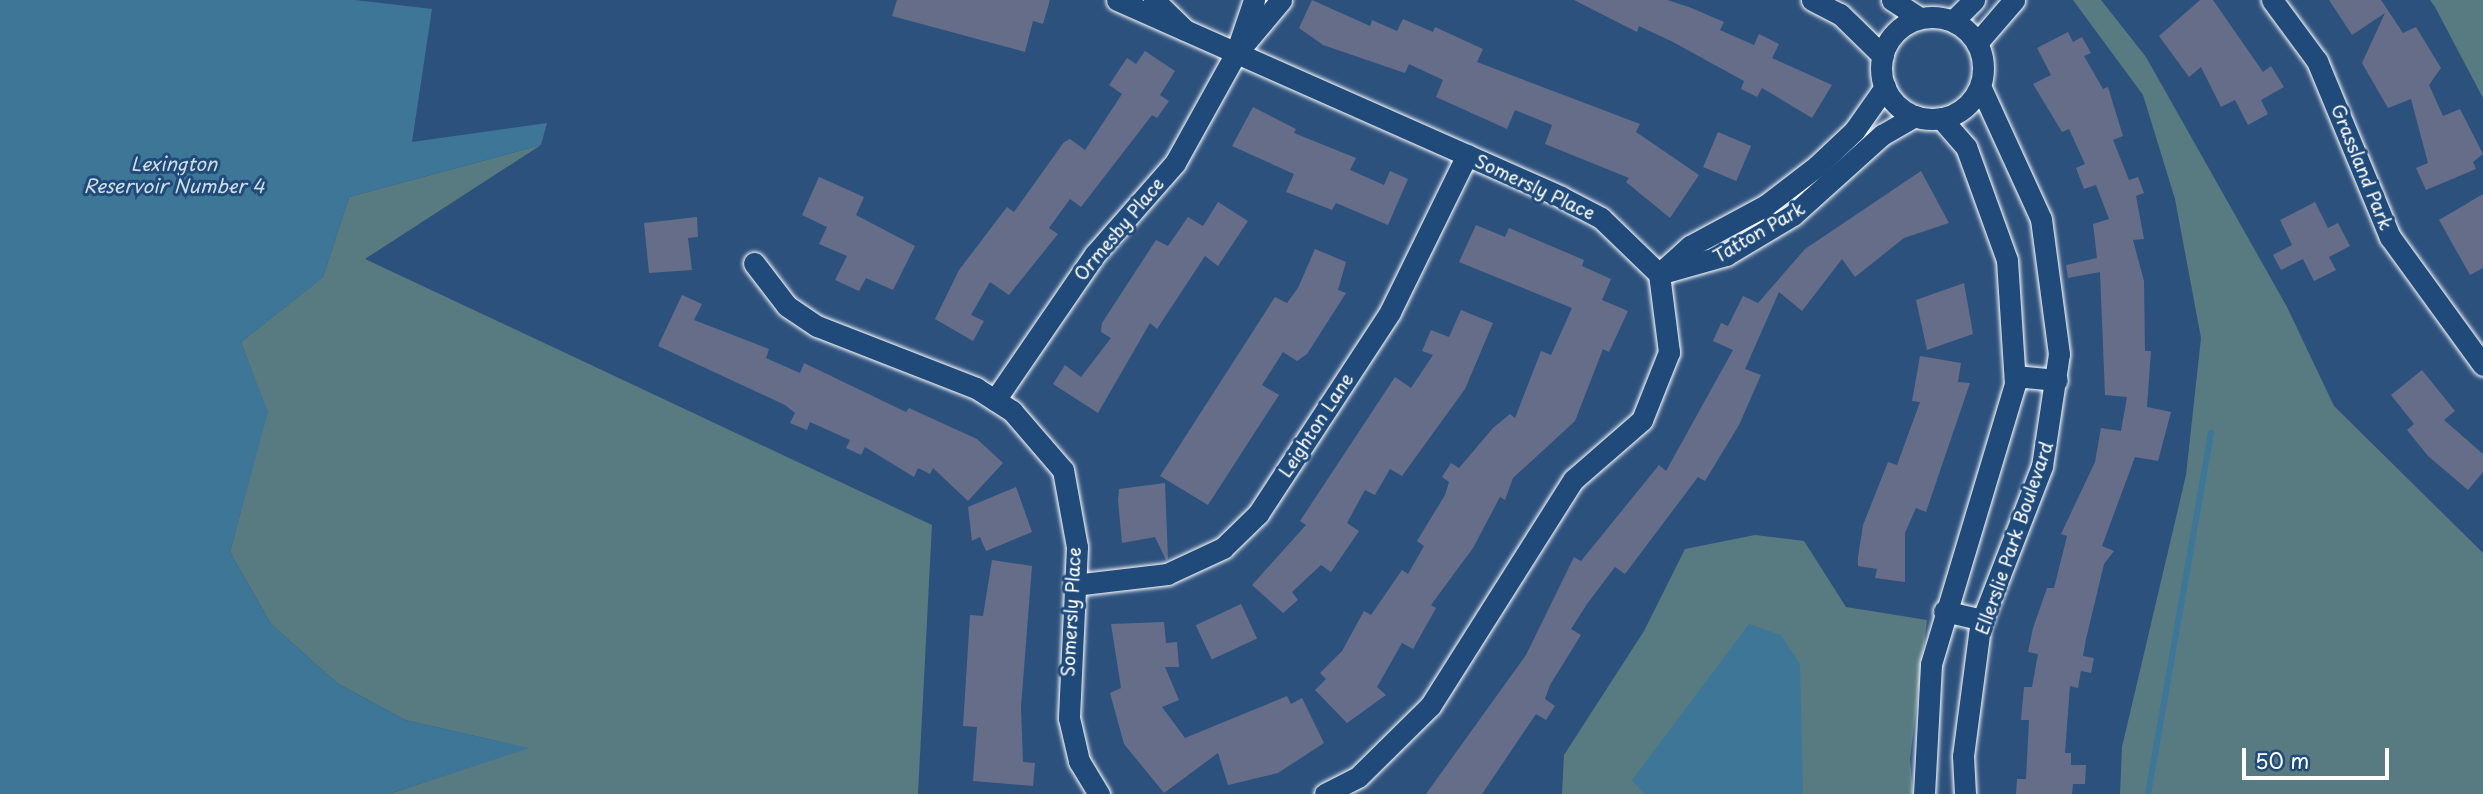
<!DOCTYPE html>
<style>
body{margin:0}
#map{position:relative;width:2483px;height:794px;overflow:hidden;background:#2d517d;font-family:"Playpen Sans",sans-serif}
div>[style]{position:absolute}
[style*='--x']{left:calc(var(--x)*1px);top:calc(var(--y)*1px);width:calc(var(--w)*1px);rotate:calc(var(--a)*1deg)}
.green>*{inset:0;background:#577b80}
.water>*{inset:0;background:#3e7698}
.stream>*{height:6px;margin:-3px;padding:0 3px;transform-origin:3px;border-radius:3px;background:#3e7698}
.building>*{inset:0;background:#666d89;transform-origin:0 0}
.roads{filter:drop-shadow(0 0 2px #fff) drop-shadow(0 0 2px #fff)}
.street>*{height:21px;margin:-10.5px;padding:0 10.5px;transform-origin:10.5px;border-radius:10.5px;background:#1f4a7a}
.street>.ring{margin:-10.5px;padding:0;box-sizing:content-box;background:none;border:21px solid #1f4a7a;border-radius:50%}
span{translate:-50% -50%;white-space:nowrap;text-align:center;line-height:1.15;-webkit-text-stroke:6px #1f4a7a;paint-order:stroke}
.street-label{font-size:18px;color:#fff}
.water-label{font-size:19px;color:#cfdde5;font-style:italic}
.scale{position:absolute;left:2242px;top:748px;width:147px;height:32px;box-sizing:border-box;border:4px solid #fff;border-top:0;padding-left:9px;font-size:21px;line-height:24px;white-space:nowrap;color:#fff;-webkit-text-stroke:5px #1f4a7a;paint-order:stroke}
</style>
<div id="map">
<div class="green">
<div style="clip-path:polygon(2073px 0,2101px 0,2146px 57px,2287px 307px,2334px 406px,2483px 553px,2483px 794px,2120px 794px,2122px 747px,2186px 475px,2201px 338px,2175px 199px,2143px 95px)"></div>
<div style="clip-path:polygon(2430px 0,2483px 0,2483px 98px,2435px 7px)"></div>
<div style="clip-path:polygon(541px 145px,365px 259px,932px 525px,918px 794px,389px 794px,527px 748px,405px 720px,337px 683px,271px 624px,230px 552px,267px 412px,241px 342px,323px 277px,349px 197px)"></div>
<div style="clip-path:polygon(1755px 535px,1804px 541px,1846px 607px,1927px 620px,1910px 759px,1913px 794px,1562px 794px,1564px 755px,1644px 631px,1685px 549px)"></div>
</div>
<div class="water">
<div style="clip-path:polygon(0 0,355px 0,432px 9px,412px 142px,547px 123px,541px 145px,349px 197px,323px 277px,241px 342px,268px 412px,230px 552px,271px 624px,337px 683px,405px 720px,529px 748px,389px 794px,0 794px)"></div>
<div style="clip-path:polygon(1749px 624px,1781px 635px,1800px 664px,1803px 794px,1644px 794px,1632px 780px)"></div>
</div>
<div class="stream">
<div style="--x:2148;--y:794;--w:367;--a:-80.1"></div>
</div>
<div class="building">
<div style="clip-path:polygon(897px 0,1050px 0,1043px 24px,1033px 21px,1025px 52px,892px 16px)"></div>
<div style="clip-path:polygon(1312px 0,1370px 26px,1372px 20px,1397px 31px,1403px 19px,1433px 32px,1435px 27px,1483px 49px,1477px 62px,1640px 124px,1636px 132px,1699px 175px,1670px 218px,1626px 182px,1629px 178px,1545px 144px,1552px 125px,1515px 110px,1507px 129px,1436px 97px,1443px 80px,1409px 64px,1405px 73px,1323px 45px,1299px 28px)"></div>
<div style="clip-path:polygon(1574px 0,1667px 0,1689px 7px,1724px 22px,1720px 30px,1754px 45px,1759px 34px,1779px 44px,1772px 58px,1832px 85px,1812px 118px,1762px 88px,1757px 97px,1741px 89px,1744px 81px,1673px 42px,1639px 26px,1637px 32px)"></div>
<div style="clip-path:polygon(2200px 0,2213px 0,2263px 72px,2271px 66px,2284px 87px,2261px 100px,2268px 114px,2248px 125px,2235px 100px,2221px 107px,2201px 67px,2189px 77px,2159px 36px)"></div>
<div style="clip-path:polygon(2329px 0,2381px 0,2403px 33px,2416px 27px,2441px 68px,2429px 85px,2443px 116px,2460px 109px,2483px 154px,2473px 162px,2476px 169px,2426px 190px,2416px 168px,2428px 163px,2411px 99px,2388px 108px,2362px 63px,2385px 13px,2352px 35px)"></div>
<div style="clip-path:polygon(2068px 32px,2073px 42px,2082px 37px,2091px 53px,2084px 56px,2103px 89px,2108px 87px,2123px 136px,2113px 140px,2129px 180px,2138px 177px,2144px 193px,2136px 196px,2144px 239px,2133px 240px,2144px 281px,2145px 351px,2151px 351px,2147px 407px,2171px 412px,2158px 461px,2135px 457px,2102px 546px,2114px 551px,2104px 564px,2086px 639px,2083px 656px,2094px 658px,2091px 673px,2081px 671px,2078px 688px,2070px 686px,2065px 753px,2071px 753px,2071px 765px,2086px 765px,2085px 784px,2073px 784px,2072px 794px,2016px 794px,2017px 779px,2026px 779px,2029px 720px,2021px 720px,2024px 687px,2032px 687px,2038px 654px,2028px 652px,2033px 628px,2047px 588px,2054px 588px,2067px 536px,2061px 534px,2095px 462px,2101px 428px,2121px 431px,2127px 397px,2105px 395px,2100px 272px,2068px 278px,2066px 265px,2097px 258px,2093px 224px,2109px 219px,2096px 185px,2084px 189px,2076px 168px,2085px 164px,2069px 129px,2062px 132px,2033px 84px,2051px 75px,2037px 48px)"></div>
<div style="clip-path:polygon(1145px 51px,1175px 71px,1160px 95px,1169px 101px,1157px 118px,1152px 115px,1081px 207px,1070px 199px,1049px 228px,1058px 234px,1009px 295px,990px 282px,971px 315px,984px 321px,973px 341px,935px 319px,959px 270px,1007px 207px,1014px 212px,1064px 142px,1070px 139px,1085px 150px,1122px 94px,1109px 85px,1127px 58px,1136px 64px)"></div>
<div style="clip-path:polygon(1253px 107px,1296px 129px,1294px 133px,1356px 158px,1350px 170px,1384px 185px,1390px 171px,1408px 179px,1388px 225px,1336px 203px,1332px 210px,1286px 192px,1294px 174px,1232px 146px)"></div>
<div style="left:1718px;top:132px;width:36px;height:38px;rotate:23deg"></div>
<div style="clip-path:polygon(1921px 171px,1949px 223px,1904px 238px,1855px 277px,1842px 259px,1802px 311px,1779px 292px,1745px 369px,1761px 375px,1739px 425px,1705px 481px,1698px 477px,1625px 574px,1615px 567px,1587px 604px,1571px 629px,1581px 635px,1550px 685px,1545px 699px,1555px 706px,1546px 720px,1536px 714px,1482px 794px,1426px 794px,1526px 655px,1574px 557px,1581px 561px,1659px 465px,1666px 471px,1733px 350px,1713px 341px,1721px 323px,1728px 326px,1743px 296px,1758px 303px,1805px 249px)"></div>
<div style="clip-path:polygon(819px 177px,864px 197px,856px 215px,915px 246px,893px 290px,866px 278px,859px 291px,835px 280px,847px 256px,819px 244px,827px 227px,802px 215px)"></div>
<div style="clip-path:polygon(2483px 194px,2483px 268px,2470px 275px,2439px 220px)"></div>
<div style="clip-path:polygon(1218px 202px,1248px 221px,1218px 266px,1205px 256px,1157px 329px,1150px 323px,1098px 413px,1053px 384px,1065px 365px,1081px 377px,1111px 338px,1101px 332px,1102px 323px,1156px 240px,1168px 246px,1188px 217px,1203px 226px)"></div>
<div style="clip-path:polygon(2315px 202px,2328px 228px,2338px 223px,2350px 246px,2329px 257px,2336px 270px,2314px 281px,2303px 259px,2281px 270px,2273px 255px,2292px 245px,2280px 220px)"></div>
<div style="clip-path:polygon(697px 217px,698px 237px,688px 238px,692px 270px,649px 273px,644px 223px)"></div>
<div style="clip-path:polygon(1476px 225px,1505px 237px,1509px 228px,1584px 260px,1582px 266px,1611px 279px,1602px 300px,1628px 311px,1609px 352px,1603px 349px,1575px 421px,1513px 478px,1505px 500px,1500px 497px,1473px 548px,1431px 605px,1436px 608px,1413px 649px,1402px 643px,1377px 687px,1386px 695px,1347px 723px,1315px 690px,1326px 679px,1320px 673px,1342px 651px,1364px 611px,1371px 615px,1402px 570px,1408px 574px,1424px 546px,1417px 541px,1445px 495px,1449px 482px,1442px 477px,1451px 463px,1459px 468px,1493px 428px,1510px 414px,1515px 418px,1541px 351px,1551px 355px,1572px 308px,1459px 262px)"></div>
<div style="clip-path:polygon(1315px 249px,1346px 262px,1338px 290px,1346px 293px,1307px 354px,1297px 361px,1283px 352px,1262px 385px,1279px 395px,1208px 505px,1160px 476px,1275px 297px,1287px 303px,1298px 288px)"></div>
<div style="clip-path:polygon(1964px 283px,1973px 334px,1927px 350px,1916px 300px)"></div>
<div style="clip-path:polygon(682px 295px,702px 304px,694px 320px,769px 349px,766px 358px,800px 373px,804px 363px,906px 412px,909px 408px,977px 439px,1003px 463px,968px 501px,933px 468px,930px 474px,918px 468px,914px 477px,865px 447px,861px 455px,846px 448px,850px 440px,810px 422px,807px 430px,790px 423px,795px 413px,785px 405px,658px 346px)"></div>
<div style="clip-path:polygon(1461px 310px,1493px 323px,1465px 389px,1402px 476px,1390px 469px,1375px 495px,1365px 490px,1347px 523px,1359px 531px,1331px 572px,1321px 565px,1292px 592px,1298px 600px,1283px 613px,1252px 585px,1306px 525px,1300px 521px,1395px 377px,1411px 388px,1433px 355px,1422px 351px,1431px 330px,1449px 337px)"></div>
<div style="clip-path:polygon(1920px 356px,1961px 363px,1958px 382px,1970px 383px,1926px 512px,1916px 508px,1905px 533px,1905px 582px,1875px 578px,1877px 569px,1858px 566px,1858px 557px,1863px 525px,1888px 462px,1897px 465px,1920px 402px,1912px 401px)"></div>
<div style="clip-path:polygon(2422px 370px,2455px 411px,2444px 420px,2483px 454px,2483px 472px,2468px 490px,2428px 456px,2407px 430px,2414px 424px,2391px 395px)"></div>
<div style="clip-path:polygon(1165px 483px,1168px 559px,1166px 560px,1155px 537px,1122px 543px,1118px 500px,1119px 489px)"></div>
<div style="clip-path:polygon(1016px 487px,1032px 532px,986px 551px,980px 537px,972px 541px,968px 507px)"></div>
<div style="clip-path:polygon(992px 560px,1032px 566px,1021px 707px,1023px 762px,1035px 763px,1033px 786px,973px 781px,977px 727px,963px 726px,970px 615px,983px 616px)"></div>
<div style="left:1241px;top:604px;width:38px;height:50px;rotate:65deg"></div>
<div style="clip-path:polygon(1164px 622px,1166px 643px,1177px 642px,1179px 667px,1165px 667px,1179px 700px,1162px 707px,1185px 738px,1287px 696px,1291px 704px,1302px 698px,1324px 743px,1278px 773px,1228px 785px,1218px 753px,1164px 793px,1124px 744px,1110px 693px,1121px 688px,1111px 624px)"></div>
</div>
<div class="roads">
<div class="street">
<div style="--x:1117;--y:0;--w:486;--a:23.9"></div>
<div style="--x:1561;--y:197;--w:45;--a:27.7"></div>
<div style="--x:1601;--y:218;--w:81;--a:44"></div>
<div style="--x:1659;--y:274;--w:79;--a:82.7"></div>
<div style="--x:1669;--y:352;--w:73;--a:111.7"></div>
<div style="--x:1642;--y:420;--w:91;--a:139"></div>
<div style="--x:1573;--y:480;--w:267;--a:122.3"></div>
<div style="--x:1430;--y:706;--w:101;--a:135.4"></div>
<div style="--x:1358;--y:777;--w:37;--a:153"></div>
<div style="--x:1154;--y:0;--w:43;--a:44.1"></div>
<div style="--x:1812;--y:0;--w:31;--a:27"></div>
<div style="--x:1840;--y:14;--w:60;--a:44.3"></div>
<div style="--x:1892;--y:0;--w:33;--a:33"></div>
<div style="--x:2272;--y:0;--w:76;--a:53.6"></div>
<div style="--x:2317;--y:61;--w:191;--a:67.5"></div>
<div style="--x:2390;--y:237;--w:158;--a:54"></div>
<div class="ring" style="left:1881px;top:17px;width:81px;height:81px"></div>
<div style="--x:1953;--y:21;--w:30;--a:-45"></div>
<div style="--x:1977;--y:43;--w:57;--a:-49.3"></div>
<div style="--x:1240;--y:49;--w:64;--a:-50.1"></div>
<div style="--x:754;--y:263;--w:54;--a:52.5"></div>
<div style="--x:787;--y:306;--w:36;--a:34"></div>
<div style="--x:817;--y:326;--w:171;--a:21.3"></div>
<div style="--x:976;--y:388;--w:43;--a:32.6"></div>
<div style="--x:1012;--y:411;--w:78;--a:49.2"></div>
<div style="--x:1063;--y:470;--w:78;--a:79.7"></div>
<div style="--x:1077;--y:547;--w:171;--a:92.7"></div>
<div style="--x:1069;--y:718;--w:44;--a:76.9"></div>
<div style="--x:1079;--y:761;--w:39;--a:59"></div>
<div style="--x:1659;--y:274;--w:70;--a:-15.8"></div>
<div style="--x:1726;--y:255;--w:78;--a:-30.8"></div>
<div style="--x:1793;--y:215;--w:120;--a:-42"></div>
<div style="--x:1882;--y:135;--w:38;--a:-30"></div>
<div style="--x:1659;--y:274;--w:42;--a:-42.1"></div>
<div style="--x:1690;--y:246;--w:86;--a:-28.3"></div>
<div style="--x:1766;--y:205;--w:64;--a:-37.4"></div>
<div style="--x:1817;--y:166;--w:51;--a:-43.4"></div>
<div style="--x:1854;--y:131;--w:54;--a:-54.8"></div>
<div style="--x:2015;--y:376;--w:42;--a:5.4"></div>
<div style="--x:995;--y:400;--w:177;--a:-55.6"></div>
<div style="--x:1095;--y:254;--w:121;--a:-48.7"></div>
<div style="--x:1175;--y:163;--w:126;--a:-61"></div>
<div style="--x:1236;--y:53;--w:56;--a:-71.2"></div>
<div style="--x:1074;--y:585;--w:94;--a:-6.7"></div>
<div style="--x:1167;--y:574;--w:62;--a:-24.9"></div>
<div style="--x:1223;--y:548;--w:49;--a:-44.2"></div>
<div style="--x:1258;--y:514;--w:241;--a:-56.8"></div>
<div style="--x:1390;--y:312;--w:175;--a:-63.9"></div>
<div style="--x:1944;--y:611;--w:40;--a:13"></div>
<div style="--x:1924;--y:794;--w:130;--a:-86.9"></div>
<div style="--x:1931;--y:664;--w:292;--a:-73.3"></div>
<div style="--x:2015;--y:384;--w:124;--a:-93.7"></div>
<div style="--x:2007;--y:260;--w:120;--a:-109.9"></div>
<div style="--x:1966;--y:147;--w:38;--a:-131"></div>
<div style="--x:1965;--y:794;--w:38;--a:-93"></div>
<div style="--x:1963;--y:756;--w:131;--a:-82.5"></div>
<div style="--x:1980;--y:626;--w:172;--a:-68.8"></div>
<div style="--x:2042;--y:466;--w:113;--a:-81.4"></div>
<div style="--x:2059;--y:354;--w:136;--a:-97.6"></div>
<div style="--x:2041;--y:219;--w:146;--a:-114.6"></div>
</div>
</div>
<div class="street-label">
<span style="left:2362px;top:167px;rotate:68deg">Grassland Park</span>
<span style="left:1535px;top:187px;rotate:25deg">Somersly Place</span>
<span style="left:1119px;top:229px;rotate:-50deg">Ormesby Place</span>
<span style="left:1759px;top:232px;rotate:-30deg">Tatton Park</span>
<span style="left:1316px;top:425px;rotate:-57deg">Leighton Lane</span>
<span style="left:2014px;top:538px;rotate:-71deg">Ellerslie Park Boulevard</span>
<span style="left:1071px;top:612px;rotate:-87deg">Somersly Place</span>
</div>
<div class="water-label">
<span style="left:174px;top:175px">Lexington<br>Reservoir Number 4</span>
</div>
<div class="scale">50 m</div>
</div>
